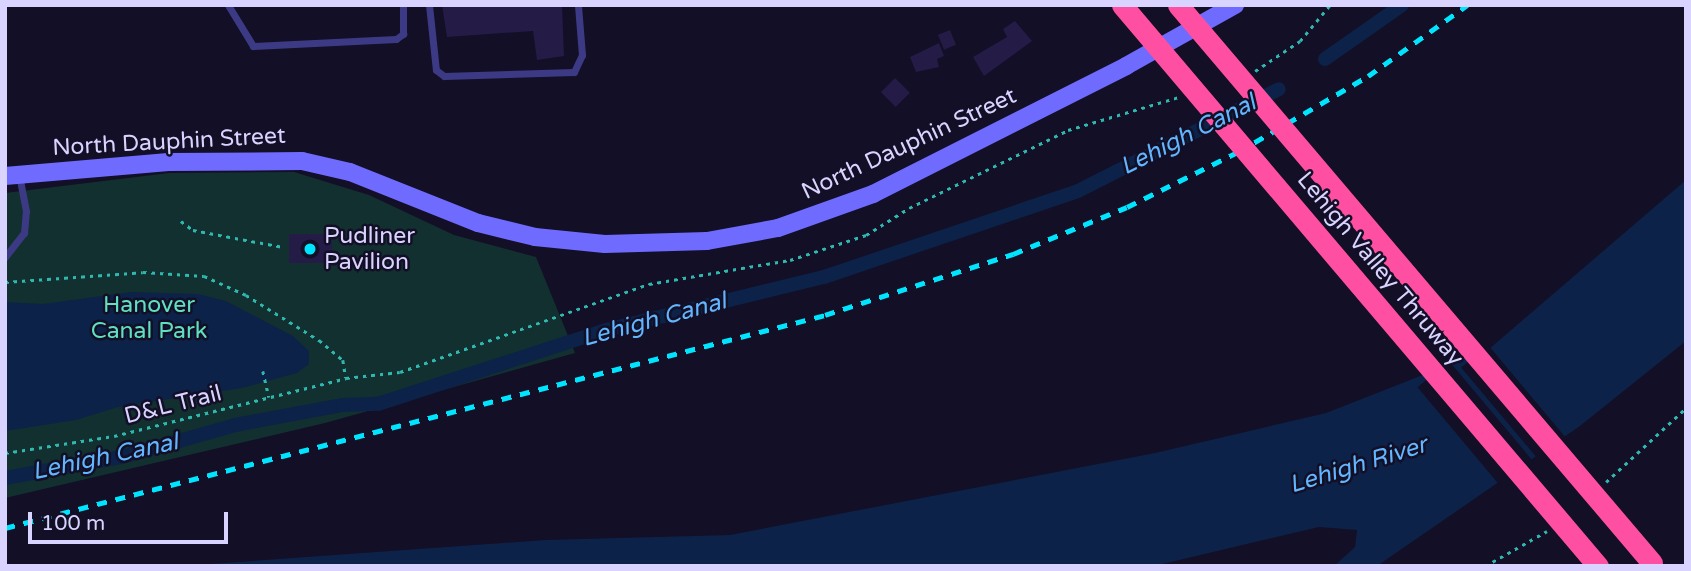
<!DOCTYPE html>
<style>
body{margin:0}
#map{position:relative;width:1691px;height:571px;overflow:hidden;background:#130f26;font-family:"Varela Round",sans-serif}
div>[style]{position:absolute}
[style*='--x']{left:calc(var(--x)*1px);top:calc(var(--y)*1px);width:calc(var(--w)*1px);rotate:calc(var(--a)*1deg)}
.green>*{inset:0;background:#12302f}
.water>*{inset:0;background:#0c2248}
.pier>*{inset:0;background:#130f26;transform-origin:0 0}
.canal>*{height:14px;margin:-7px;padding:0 7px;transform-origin:7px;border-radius:7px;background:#0c2248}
.building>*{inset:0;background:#241b47;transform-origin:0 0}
.path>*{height:2.5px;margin-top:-1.25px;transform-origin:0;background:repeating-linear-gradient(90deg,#2fb8b0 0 3.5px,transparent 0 8.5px)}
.lane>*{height:7px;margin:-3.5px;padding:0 3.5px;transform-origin:3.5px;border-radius:3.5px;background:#3d3a85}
.secondary>*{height:18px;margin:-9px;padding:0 9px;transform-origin:9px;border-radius:9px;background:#6f6bff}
.rail>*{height:4.5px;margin-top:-2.25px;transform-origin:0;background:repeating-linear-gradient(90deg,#00e5ff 0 10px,transparent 0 19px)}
.highway-bridge>*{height:21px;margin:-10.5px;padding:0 10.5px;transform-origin:10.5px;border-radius:10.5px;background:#ff4fa3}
.dots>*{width:19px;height:19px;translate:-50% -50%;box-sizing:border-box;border:4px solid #130f26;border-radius:50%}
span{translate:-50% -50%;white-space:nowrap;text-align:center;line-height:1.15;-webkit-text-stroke:5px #130f26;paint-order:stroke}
.street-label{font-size:23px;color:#d9d4ff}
.poi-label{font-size:23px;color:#d9d4ff}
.left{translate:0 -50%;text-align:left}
.park-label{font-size:23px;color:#5fe0c0}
.water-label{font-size:24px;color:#62b6ff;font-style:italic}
.frame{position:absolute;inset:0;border:7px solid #d9d4ff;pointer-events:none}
.scale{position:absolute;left:28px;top:512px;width:200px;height:32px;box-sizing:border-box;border:4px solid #d9d4ff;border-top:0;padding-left:9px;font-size:21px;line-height:24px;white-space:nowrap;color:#d9d4ff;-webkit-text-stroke:5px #130f26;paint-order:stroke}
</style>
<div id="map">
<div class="green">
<div style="clip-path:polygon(294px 172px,369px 195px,454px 235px,536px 257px,575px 353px,325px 423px,5px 498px,5px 193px,169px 173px)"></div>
</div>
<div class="water">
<div style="clip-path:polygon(1686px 180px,1686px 341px,1580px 426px,1377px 566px,1334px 566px,1355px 547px,1357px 530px,1319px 527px,1154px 566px,182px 566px,546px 540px,730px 535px,1155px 453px,1326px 413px,1489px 349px)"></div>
<div style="clip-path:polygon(131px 292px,198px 294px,226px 301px,293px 336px,309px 351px,309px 364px,297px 373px,242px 388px,118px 407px,76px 420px,5px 431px,5px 302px,43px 304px)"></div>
</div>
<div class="pier">
<div style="left:1488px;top:345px;width:123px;height:35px;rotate:50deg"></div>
<div style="left:1449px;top:361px;width:133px;height:41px;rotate:50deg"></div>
</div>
<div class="canal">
<div style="--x:1325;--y:59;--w:94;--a:-35"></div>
<div style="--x:5;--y:478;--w:119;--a:-10.2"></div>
<div style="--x:122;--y:457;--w:117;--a:-15.8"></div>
<div style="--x:235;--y:425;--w:110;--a:-10.5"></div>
<div style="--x:343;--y:405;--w:35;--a:-2"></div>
<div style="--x:378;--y:404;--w:240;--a:-18"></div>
<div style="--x:606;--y:330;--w:224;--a:-13.7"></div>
<div style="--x:824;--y:277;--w:268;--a:-18.7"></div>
<div style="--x:1078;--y:191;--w:225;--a:-26.9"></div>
</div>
<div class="building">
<div style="clip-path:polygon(442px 5px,562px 5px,564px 56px,537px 60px,533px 31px,447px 37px)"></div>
<div style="clip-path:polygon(1015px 21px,1032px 41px,984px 76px,973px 57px,1007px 37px,1003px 29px)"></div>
<div style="left:950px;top:30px;width:16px;height:13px;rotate:68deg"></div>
<div style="clip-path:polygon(939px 43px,944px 56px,937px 59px,939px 67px,916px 72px,910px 57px)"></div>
<div style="left:895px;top:78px;width:21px;height:20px;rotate:45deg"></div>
<div style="left:289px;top:234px;width:43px;height:29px"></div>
</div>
<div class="path">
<div style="--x:1255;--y:71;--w:54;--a:-33.7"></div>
<div style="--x:1300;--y:41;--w:47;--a:-50.2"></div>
<div style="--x:181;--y:221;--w:15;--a:37"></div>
<div style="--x:193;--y:230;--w:92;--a:10.7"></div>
<div style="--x:5;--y:282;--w:138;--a:-4.1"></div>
<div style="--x:143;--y:272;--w:61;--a:3.8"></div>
<div style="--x:204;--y:276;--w:46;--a:24.3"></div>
<div style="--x:246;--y:295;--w:86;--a:31.7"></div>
<div style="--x:319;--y:340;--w:31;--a:40"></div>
<div style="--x:343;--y:360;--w:18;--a:81"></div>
<div style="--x:263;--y:371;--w:27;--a:77"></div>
<div style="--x:5;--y:453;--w:110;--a:-8.9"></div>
<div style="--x:114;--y:436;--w:239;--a:-14"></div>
<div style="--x:346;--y:378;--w:54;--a:-6.3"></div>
<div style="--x:400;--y:372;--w:264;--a:-19.5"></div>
<div style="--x:649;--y:284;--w:143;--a:-9.7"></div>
<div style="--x:790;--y:260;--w:80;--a:-18.2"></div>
<div style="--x:866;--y:235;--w:51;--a:-32.1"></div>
<div style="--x:909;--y:208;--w:177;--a:-26.1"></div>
<div style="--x:1068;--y:130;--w:116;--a:-16.6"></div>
<div style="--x:1606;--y:482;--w:109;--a:-42.8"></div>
<div style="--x:1485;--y:566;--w:71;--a:-29.4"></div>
</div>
<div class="lane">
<div style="--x:228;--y:5;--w:48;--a:58.6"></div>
<div style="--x:253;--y:46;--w:143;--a:-2.8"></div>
<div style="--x:396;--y:39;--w:9;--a:-36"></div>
<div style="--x:403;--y:34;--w:29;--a:-90"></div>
<div style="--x:429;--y:5;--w:65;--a:83.9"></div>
<div style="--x:436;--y:70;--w:10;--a:37"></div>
<div style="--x:444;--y:76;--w:130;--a:-1.8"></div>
<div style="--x:574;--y:72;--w:19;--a:-65"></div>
<div style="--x:582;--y:55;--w:50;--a:-94.6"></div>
<div style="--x:5;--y:257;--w:31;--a:-52"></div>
<div style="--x:24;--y:233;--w:22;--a:-85"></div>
<div style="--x:26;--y:211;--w:37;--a:-101"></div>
</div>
<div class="secondary">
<div style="--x:5;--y:176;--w:164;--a:-4.9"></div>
<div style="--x:168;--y:162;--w:134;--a:-0.4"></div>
<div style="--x:302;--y:161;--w:49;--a:12.9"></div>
<div style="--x:350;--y:172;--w:138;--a:21.7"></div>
<div style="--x:478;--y:223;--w:59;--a:13.8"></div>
<div style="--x:535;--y:237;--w:70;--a:5.7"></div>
<div style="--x:605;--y:244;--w:102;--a:-1.7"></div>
<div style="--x:707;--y:241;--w:72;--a:-10.4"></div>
<div style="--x:778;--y:228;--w:101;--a:-19.7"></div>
<div style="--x:873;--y:194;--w:284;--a:-26.8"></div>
<div style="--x:1126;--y:66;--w:125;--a:-29.2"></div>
</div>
<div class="rail">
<div style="--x:5;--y:528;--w:847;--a:-14.56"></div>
<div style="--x:825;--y:315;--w:198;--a:-18"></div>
<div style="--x:1013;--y:254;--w:123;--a:-22.4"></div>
<div style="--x:1127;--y:207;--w:124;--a:-26.4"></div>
<div style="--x:1238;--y:152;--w:151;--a:-30.3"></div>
<div style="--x:1368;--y:76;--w:122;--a:-35.6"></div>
</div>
<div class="highway-bridge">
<div style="--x:1122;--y:5;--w:736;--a:49.69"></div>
<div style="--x:1178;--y:5;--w:732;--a:49.65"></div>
</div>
<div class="dots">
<div style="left:310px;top:249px;background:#00e5ff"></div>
</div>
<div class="street-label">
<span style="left:169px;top:142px;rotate:-3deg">North Dauphin Street</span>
<span style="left:909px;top:144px;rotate:-25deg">North Dauphin Street</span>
<span style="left:1380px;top:269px;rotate:50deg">Lehigh Valley Thruway</span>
<span style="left:173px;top:405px;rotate:-14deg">D&amp;L Trail</span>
</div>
<div class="poi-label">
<span class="left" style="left:324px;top:249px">Pudliner<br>Pavilion</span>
</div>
<div class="park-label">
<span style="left:149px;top:318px">Hanover<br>Canal Park</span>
</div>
<div class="water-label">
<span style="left:1188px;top:135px;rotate:-27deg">Lehigh Canal</span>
<span style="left:654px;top:320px;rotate:-15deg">Lehigh Canal</span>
<span style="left:105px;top:457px;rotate:-12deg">Lehigh Canal</span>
<span style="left:1358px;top:465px;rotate:-17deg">Lehigh River</span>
</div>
<div class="frame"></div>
<div class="scale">100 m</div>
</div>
